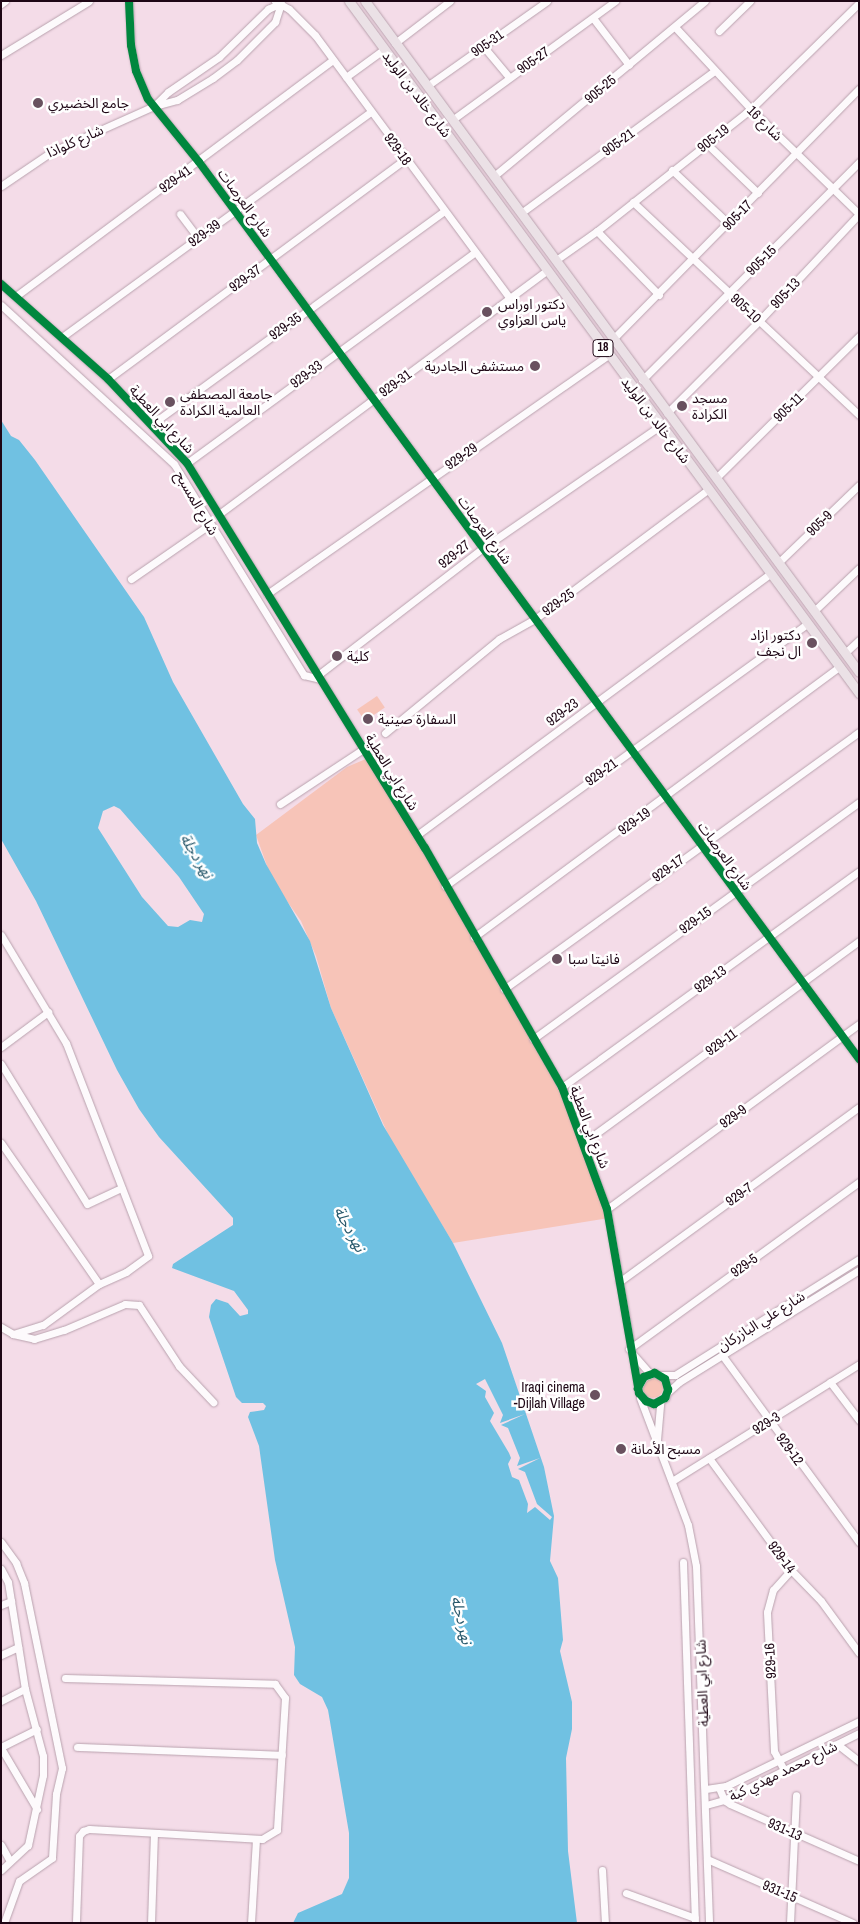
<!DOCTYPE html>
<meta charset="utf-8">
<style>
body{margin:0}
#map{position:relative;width:860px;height:1924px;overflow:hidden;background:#f4dce8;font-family:"Archivo Narrow","Noto Sans Arabic",sans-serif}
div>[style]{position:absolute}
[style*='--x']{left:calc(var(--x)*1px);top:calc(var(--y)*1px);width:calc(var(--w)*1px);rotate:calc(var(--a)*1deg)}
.green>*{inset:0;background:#f7c4b8;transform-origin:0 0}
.round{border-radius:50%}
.water>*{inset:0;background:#70c1e2}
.pier>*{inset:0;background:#f4dce8}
.roads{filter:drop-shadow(0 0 1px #b9a2ae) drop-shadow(0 0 1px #b9a2ae)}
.minor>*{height:7px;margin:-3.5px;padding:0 3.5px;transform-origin:3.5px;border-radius:3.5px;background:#fdfafc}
.major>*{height:9px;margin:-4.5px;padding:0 4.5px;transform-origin:4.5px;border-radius:4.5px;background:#ebe1e6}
.cycleway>*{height:8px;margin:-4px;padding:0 4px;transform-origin:4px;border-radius:4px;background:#00873e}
.dots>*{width:14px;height:14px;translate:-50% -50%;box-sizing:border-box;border:2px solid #fff;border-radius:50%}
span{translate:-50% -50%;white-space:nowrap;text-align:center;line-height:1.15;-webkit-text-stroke:5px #fff;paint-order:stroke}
.shield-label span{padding:1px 4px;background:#fff;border:1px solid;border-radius:4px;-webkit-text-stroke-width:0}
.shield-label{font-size:12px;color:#1e0615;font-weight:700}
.street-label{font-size:14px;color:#1e0615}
.poi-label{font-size:14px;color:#1e0615}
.left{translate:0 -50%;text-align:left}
.right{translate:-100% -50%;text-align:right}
.water-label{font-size:15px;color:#28596c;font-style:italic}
.frame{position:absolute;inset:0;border:2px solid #1e0615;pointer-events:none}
</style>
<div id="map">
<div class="green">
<div style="left:377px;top:696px;width:14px;height:24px;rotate:56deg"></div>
<div style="clip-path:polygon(368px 758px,425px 848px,533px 1039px,580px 1133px,609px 1218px,453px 1243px,392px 1143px,331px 1008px,316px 956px,301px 921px,272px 880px,256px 835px,347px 767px)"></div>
<div class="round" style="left:643px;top:1378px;width:20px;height:20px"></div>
</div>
<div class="water">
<div style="clip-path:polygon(evenodd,1px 420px,11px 436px,19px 440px,35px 460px,144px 617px,173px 682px,243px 804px,255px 819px,257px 843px,266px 864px,310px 941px,331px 1008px,383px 1125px,453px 1243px,502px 1343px,544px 1467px,554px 1516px,550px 1561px,558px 1578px,563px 1640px,560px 1651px,572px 1702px,572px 1729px,566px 1758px,568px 1851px,577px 1923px,293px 1923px,298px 1913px,342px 1894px,349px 1878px,349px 1833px,328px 1710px,322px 1697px,300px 1684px,294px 1675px,295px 1647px,275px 1560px,259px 1446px,248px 1417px,250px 1412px,264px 1410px,266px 1406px,263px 1403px,242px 1403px,236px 1397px,209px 1317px,211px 1305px,216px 1299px,228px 1303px,240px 1316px,248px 1314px,248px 1310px,234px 1291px,172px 1268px,173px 1264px,233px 1225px,233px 1218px,159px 1137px,139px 1109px,117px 1070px,36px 901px,1px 839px,1px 420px,114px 806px,120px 809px,179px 877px,204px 914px,202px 922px,190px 920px,178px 927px,168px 926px,142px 897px,98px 828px,103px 811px,114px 806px)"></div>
</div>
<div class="pier">
<div style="clip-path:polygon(485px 1379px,503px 1415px,500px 1423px,525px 1414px,501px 1425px,508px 1428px,520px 1458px,517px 1466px,540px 1458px,518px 1469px,525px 1472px,537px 1504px,552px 1517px,550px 1520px,535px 1507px,527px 1513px,528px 1504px,519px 1480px,512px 1477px,508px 1464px,511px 1458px,509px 1453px,490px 1421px,494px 1413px,485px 1397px,486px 1391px,476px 1384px)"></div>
</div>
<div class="roads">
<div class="minor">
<div style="--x:129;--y:1;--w:44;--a:87.4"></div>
<div style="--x:131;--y:45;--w:26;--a:79"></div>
<div style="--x:136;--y:71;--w:30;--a:67"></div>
<div style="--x:148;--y:99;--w:81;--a:51"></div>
<div style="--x:199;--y:162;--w:1114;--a:53.65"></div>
<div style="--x:275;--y:1;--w:16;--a:30"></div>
<div style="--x:289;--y:9;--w:37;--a:45"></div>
<div style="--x:315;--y:35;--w:328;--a:53.5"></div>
<div style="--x:1;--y:4;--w:5;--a:-37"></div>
<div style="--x:593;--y:18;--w:59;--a:52.5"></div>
<div style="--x:675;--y:27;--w:112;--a:47.2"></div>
<div style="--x:751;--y:109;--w:151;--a:44.2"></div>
<div style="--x:719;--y:31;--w:43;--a:-44.1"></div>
<div style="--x:395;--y:43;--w:69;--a:-37.4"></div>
<div style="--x:483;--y:46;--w:40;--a:50"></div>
<div style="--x:1;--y:55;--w:103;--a:-31.5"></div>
<div style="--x:346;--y:77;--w:46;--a:-36.1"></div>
<div style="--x:427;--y:86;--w:147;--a:-35.3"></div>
<div style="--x:154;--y:106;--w:20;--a:-45"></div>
<div style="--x:168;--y:92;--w:62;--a:-34.5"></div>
<div style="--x:219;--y:57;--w:69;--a:-44.4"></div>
<div style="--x:268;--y:9;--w:14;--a:-25"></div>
<div style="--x:452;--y:120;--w:202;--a:-36.1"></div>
<div style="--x:706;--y:143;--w:72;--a:43.9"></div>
<div style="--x:672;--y:170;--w:79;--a:43.5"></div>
<div style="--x:494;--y:176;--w:274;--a:-39.7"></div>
<div style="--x:1;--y:186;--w:60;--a:-34.2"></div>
<div style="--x:51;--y:152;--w:113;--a:-24.1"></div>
<div style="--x:154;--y:106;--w:24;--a:-15"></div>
<div style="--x:177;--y:100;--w:42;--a:-31.4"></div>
<div style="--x:213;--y:78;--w:30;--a:-37"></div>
<div style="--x:237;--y:60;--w:54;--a:-45"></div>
<div style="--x:275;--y:22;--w:19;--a:-72"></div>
<div style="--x:633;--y:202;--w:311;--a:43.3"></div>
<div style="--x:521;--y:213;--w:240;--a:-36.3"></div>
<div style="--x:180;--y:214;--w:30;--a:53"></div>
<div style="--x:597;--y:231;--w:89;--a:45.9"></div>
<div style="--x:556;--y:260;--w:50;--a:-35.3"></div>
<div style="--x:597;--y:231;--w:196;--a:-38.4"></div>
<div style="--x:751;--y:109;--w:151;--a:-44.5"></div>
<div style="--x:1;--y:284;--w:143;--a:41.6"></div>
<div style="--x:108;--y:379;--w:115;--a:46.8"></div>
<div style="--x:187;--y:463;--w:453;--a:58.3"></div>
<div style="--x:425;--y:848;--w:275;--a:60.2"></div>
<div style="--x:562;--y:1087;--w:130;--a:69.8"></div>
<div style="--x:607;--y:1209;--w:187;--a:80.1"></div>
<div style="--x:639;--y:1393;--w:11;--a:49"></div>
<div style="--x:646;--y:1401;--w:9;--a:21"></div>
<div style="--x:654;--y:1404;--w:13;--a:-29"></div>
<div style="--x:665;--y:1398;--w:9;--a:-69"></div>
<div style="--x:668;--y:1390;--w:11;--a:-105"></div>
<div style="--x:665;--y:1379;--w:12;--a:-149"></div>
<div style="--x:655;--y:1373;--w:12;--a:160"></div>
<div style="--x:644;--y:1377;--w:13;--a:119"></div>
<div style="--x:16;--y:296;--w:395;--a:-36.7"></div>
<div style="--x:1;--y:305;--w:235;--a:42.6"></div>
<div style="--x:174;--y:464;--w:248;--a:58.4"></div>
<div style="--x:304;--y:675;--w:16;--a:14"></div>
<div style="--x:62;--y:337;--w:382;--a:-36.1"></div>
<div style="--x:613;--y:339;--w:351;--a:-45.5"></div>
<div style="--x:108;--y:379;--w:370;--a:-36.5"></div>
<div style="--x:642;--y:380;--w:308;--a:-45.1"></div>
<div style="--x:667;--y:413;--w:130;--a:-45"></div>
<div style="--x:759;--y:321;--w:146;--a:-46.9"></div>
<div style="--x:152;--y:424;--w:361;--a:-36.1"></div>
<div style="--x:187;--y:463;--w:357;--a:-36.2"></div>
<div style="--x:716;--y:478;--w:202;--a:-44.8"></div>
<div style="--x:219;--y:514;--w:409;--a:-36.6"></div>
<div style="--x:779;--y:562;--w:111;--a:-43.9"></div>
<div style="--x:131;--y:579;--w:95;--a:-34.7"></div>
<div style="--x:267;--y:594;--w:416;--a:-35"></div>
<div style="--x:814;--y:611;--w:62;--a:-43.7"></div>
<div style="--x:845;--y:653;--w:19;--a:-43"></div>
<div style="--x:318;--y:675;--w:208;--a:-37.6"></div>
<div style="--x:483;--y:548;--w:215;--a:-34.6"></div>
<div style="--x:385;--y:733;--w:148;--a:-39.5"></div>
<div style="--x:499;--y:639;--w:41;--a:-29.1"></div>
<div style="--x:535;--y:619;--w:217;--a:-36.8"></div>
<div style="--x:280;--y:804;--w:100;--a:-33.5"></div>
<div style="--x:417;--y:835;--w:439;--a:-36.5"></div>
<div style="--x:445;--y:886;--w:447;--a:-35.9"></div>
<div style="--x:1;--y:935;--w:126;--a:59"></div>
<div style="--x:66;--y:1043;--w:228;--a:68.9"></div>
<div style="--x:148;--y:1256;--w:27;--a:144"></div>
<div style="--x:126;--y:1272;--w:30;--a:156"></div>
<div style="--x:99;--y:1284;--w:172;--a:-124.8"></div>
<div style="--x:474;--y:937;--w:454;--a:-36.5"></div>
<div style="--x:504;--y:989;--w:438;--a:-35.9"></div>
<div style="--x:533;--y:1039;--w:403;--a:-36"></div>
<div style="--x:1;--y:1047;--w:59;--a:-36.7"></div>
<div style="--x:1;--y:1064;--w:164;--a:58.4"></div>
<div style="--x:87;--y:1204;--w:38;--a:-25"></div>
<div style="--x:562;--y:1087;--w:367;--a:-36"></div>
<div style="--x:583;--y:1143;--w:342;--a:-36.2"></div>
<div style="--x:607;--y:1209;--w:313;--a:-36.3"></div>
<div style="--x:619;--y:1282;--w:297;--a:-36.1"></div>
<div style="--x:1;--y:1327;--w:14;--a:30"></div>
<div style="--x:13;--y:1334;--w:31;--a:-17"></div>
<div style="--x:43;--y:1325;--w:69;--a:-36.2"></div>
<div style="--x:13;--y:1334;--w:22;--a:13"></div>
<div style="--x:34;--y:1339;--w:31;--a:-17"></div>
<div style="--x:64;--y:1330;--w:66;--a:-23.1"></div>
<div style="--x:125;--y:1304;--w:14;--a:4"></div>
<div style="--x:139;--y:1305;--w:73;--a:56.7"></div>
<div style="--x:179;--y:1366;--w:50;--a:46.6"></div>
<div style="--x:629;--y:1349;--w:284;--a:-36"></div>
<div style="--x:632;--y:1353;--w:28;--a:49"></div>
<div style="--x:722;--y:1355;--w:232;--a:53.8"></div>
<div style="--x:661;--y:1375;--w:14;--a:0"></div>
<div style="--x:675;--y:1375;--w:218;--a:-32.2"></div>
<div style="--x:830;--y:1382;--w:48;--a:52.7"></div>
<div style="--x:668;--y:1392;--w:15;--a:-42"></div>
<div style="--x:679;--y:1382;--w:212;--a:-31.9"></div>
<div style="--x:640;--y:1398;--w:136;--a:69.3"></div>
<div style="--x:688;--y:1525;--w:42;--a:79"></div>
<div style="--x:696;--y:1566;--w:357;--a:87.9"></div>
<div style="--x:657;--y:1440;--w:38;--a:-85"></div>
<div style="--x:709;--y:1458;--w:139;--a:53.8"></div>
<div style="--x:791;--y:1570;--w:43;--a:45.9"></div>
<div style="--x:821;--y:1601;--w:64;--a:53.8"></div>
<div style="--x:672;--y:1481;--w:221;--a:-32"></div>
<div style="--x:1;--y:1542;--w:26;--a:54"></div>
<div style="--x:16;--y:1563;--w:22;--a:68"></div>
<div style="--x:24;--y:1583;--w:189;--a:78.4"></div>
<div style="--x:62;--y:1768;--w:27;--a:103"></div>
<div style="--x:56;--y:1794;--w:64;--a:93.6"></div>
<div style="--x:52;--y:1858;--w:40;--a:145.1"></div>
<div style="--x:19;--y:1881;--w:45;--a:109.7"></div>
<div style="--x:683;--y:1562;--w:361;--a:88.1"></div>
<div style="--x:1;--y:1569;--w:15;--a:62"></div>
<div style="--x:8;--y:1582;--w:108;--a:81"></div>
<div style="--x:25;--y:1689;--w:69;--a:75"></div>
<div style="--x:43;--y:1756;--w:19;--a:90"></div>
<div style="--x:43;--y:1775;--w:72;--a:102.1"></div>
<div style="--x:28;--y:1845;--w:37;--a:137"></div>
<div style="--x:1;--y:1605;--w:11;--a:-22"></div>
<div style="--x:1;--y:1655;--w:19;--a:-25"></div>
<div style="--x:65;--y:1678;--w:210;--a:1.6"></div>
<div style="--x:275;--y:1684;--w:17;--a:54"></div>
<div style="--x:285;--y:1698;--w:132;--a:93.5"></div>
<div style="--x:277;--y:1830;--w:17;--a:149"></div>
<div style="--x:262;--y:1839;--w:173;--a:-176.7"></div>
<div style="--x:89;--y:1829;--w:6;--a:162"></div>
<div style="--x:83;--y:1831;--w:6;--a:129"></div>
<div style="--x:79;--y:1836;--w:87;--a:92"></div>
<div style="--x:1;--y:1701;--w:27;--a:-27"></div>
<div style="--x:837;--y:1744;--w:28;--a:38"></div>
<div style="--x:1;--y:1747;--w:40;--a:-26.6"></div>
<div style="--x:77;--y:1747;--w:205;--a:2.2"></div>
<div style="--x:1;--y:1748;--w:71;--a:59.5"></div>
<div style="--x:784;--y:1770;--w:21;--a:-118"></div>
<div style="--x:774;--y:1751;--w:139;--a:-92.9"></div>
<div style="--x:767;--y:1612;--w:23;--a:-75"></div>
<div style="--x:773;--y:1590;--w:27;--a:-48"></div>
<div style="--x:719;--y:1788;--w:13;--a:67"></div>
<div style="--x:724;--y:1800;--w:7;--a:34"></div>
<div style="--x:730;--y:1804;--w:141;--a:23.8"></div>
<div style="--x:706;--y:1789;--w:20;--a:-9"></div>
<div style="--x:726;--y:1786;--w:148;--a:-26"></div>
<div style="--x:706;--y:1805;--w:19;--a:-16"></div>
<div style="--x:724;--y:1800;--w:151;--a:-26.4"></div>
<div style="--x:1;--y:1845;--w:18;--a:61"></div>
<div style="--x:707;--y:1859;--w:159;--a:23.7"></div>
<div style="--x:602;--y:1870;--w:53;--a:86.8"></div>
<div style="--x:626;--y:1893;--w:73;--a:19.9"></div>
<div style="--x:151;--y:1923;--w:90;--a:-88.1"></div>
<div style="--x:251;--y:1923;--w:84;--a:-86.6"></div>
<div style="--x:790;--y:1923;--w:128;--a:-87.3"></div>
</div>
<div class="major">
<div style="--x:349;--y:1;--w:860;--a:53.61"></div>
<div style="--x:365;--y:1;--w:833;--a:53.64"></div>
</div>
</div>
<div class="cycleway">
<div style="--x:129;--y:1;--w:44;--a:87.4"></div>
<div style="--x:131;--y:45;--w:26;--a:79"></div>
<div style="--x:136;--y:71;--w:30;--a:67"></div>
<div style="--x:148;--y:99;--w:81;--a:51"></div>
<div style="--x:199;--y:162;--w:1114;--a:53.65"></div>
<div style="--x:1;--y:284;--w:143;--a:41.6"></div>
<div style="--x:108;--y:379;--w:115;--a:46.8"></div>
<div style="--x:187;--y:463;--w:453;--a:58.3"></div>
<div style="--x:425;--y:848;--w:275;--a:60.2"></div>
<div style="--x:562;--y:1087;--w:130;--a:69.8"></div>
<div style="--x:607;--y:1209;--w:187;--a:80.1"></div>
<div style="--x:639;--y:1393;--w:11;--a:49"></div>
<div style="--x:646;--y:1401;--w:9;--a:21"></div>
<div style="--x:654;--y:1404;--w:13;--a:-29"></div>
<div style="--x:665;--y:1398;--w:9;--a:-69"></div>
<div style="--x:668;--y:1390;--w:11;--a:-105"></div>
<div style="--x:665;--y:1379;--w:12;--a:-149"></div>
<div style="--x:655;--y:1373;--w:12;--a:160"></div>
<div style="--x:644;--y:1377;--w:13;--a:119"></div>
</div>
<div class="dots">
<div style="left:38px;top:103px;background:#69515f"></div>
<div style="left:487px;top:312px;background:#69515f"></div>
<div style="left:535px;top:366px;background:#69515f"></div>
<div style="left:170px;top:402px;background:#69515f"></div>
<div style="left:682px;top:406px;background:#69515f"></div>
<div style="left:812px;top:643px;background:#69515f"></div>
<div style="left:337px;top:656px;background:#69515f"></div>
<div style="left:368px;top:719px;background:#69515f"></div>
<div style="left:557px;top:959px;background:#69515f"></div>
<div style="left:595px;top:1395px;background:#69515f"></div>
<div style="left:621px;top:1449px;background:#69515f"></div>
</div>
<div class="shield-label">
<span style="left:603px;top:348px">18</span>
</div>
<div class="street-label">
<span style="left:487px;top:43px;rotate:-35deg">905-31</span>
<span style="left:533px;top:60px;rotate:-35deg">905-27</span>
<span style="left:600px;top:89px;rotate:-40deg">905-25</span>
<span style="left:417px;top:94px;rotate:53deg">شارع خالد بن الوليد</span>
<span style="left:765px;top:123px;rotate:45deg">شارع 16</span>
<span style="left:713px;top:138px;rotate:-38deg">905-19</span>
<span style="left:75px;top:141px;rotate:-24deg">شارع كلواذا</span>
<span style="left:618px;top:142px;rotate:-36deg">905-21</span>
<span style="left:398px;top:149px;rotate:54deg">929-18</span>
<span style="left:175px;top:179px;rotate:-36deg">929-41</span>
<span style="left:245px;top:203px;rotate:54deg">شارع العرصات</span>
<span style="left:737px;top:215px;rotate:-46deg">905-17</span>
<span style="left:204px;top:233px;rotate:-36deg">929-39</span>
<span style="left:761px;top:260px;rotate:-45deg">905-15</span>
<span style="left:245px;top:278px;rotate:-36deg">929-37</span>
<span style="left:785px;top:293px;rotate:-47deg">905-13</span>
<span style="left:746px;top:308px;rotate:43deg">905-10</span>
<span style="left:285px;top:326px;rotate:-36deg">929-35</span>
<span style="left:306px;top:374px;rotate:-37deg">929-33</span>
<span style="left:395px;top:383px;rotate:-36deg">929-31</span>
<span style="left:788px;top:407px;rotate:-44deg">905-11</span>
<span style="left:162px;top:419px;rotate:47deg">شارع ابي العطية</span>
<span style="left:656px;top:420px;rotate:53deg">شارع خالد بن الوليد</span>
<span style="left:461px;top:456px;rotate:-35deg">929-29</span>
<span style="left:197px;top:503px;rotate:60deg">شارع المسبح</span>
<span style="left:819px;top:523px;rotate:-44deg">905-9</span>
<span style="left:485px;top:530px;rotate:54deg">شارع العرصات</span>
<span style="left:454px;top:554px;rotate:-38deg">929-27</span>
<span style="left:558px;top:602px;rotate:-36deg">929-25</span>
<span style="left:562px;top:712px;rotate:-37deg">929-23</span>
<span style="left:392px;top:772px;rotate:58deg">شارع ابي العطية</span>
<span style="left:601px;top:772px;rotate:-36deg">929-21</span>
<span style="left:634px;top:821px;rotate:-36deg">929-19</span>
<span style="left:725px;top:856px;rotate:54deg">شارع العرصات</span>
<span style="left:668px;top:868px;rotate:-36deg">929-17</span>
<span style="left:695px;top:920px;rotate:-36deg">929-15</span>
<span style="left:710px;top:979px;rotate:-36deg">929-13</span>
<span style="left:721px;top:1042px;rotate:-36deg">929-11</span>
<span style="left:733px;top:1116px;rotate:-36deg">929-9</span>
<span style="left:590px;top:1127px;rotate:69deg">شارع ابي العطية</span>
<span style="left:739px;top:1194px;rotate:-36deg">929-7</span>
<span style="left:744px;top:1265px;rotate:-36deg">929-5</span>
<span style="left:761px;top:1321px;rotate:-32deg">شارع علي البازركان</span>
<span style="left:766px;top:1423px;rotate:-32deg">929-3</span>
<span style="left:790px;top:1449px;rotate:54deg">929-12</span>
<span style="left:782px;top:1557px;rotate:53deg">929-14</span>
<span style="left:770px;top:1661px;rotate:-93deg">929-16</span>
<span style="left:702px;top:1683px;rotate:-92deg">شارع ابي العطية</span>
<span style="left:783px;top:1771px;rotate:-26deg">شارع محمد مهدي كبة</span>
<span style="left:785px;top:1829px;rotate:24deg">931-13</span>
<span style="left:780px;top:1891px;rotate:23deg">931-15</span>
</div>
<div class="poi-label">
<span class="left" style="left:48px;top:103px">جامع الخضيري</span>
<span class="left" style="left:498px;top:312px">دكتور اوراس<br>ياس العزاوي</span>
<span class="right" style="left:524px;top:366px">مستشفى الجادرية</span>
<span class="left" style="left:180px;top:402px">جامعة المصطفى<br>العالمية الكرادة</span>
<span class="left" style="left:692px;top:406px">مسجد<br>الكرادة</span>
<span class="right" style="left:801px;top:643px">دكتور ازاد<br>ال نجف</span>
<span class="left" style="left:347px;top:656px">كلية</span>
<span class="left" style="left:378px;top:719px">السفارة صينية</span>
<span class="left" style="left:568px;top:959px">فانيتا سبا</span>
<span class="right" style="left:585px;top:1395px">Iraqi cinema<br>-Dijlah Village</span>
<span class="left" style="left:631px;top:1449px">مسبح الأمانة</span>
</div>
<div class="water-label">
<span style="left:197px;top:856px;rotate:59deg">نهر دجلة</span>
<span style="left:350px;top:1229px;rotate:62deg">نهر دجلة</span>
<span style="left:462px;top:1620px;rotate:77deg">نهر دجلة</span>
</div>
<div class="frame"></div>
</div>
